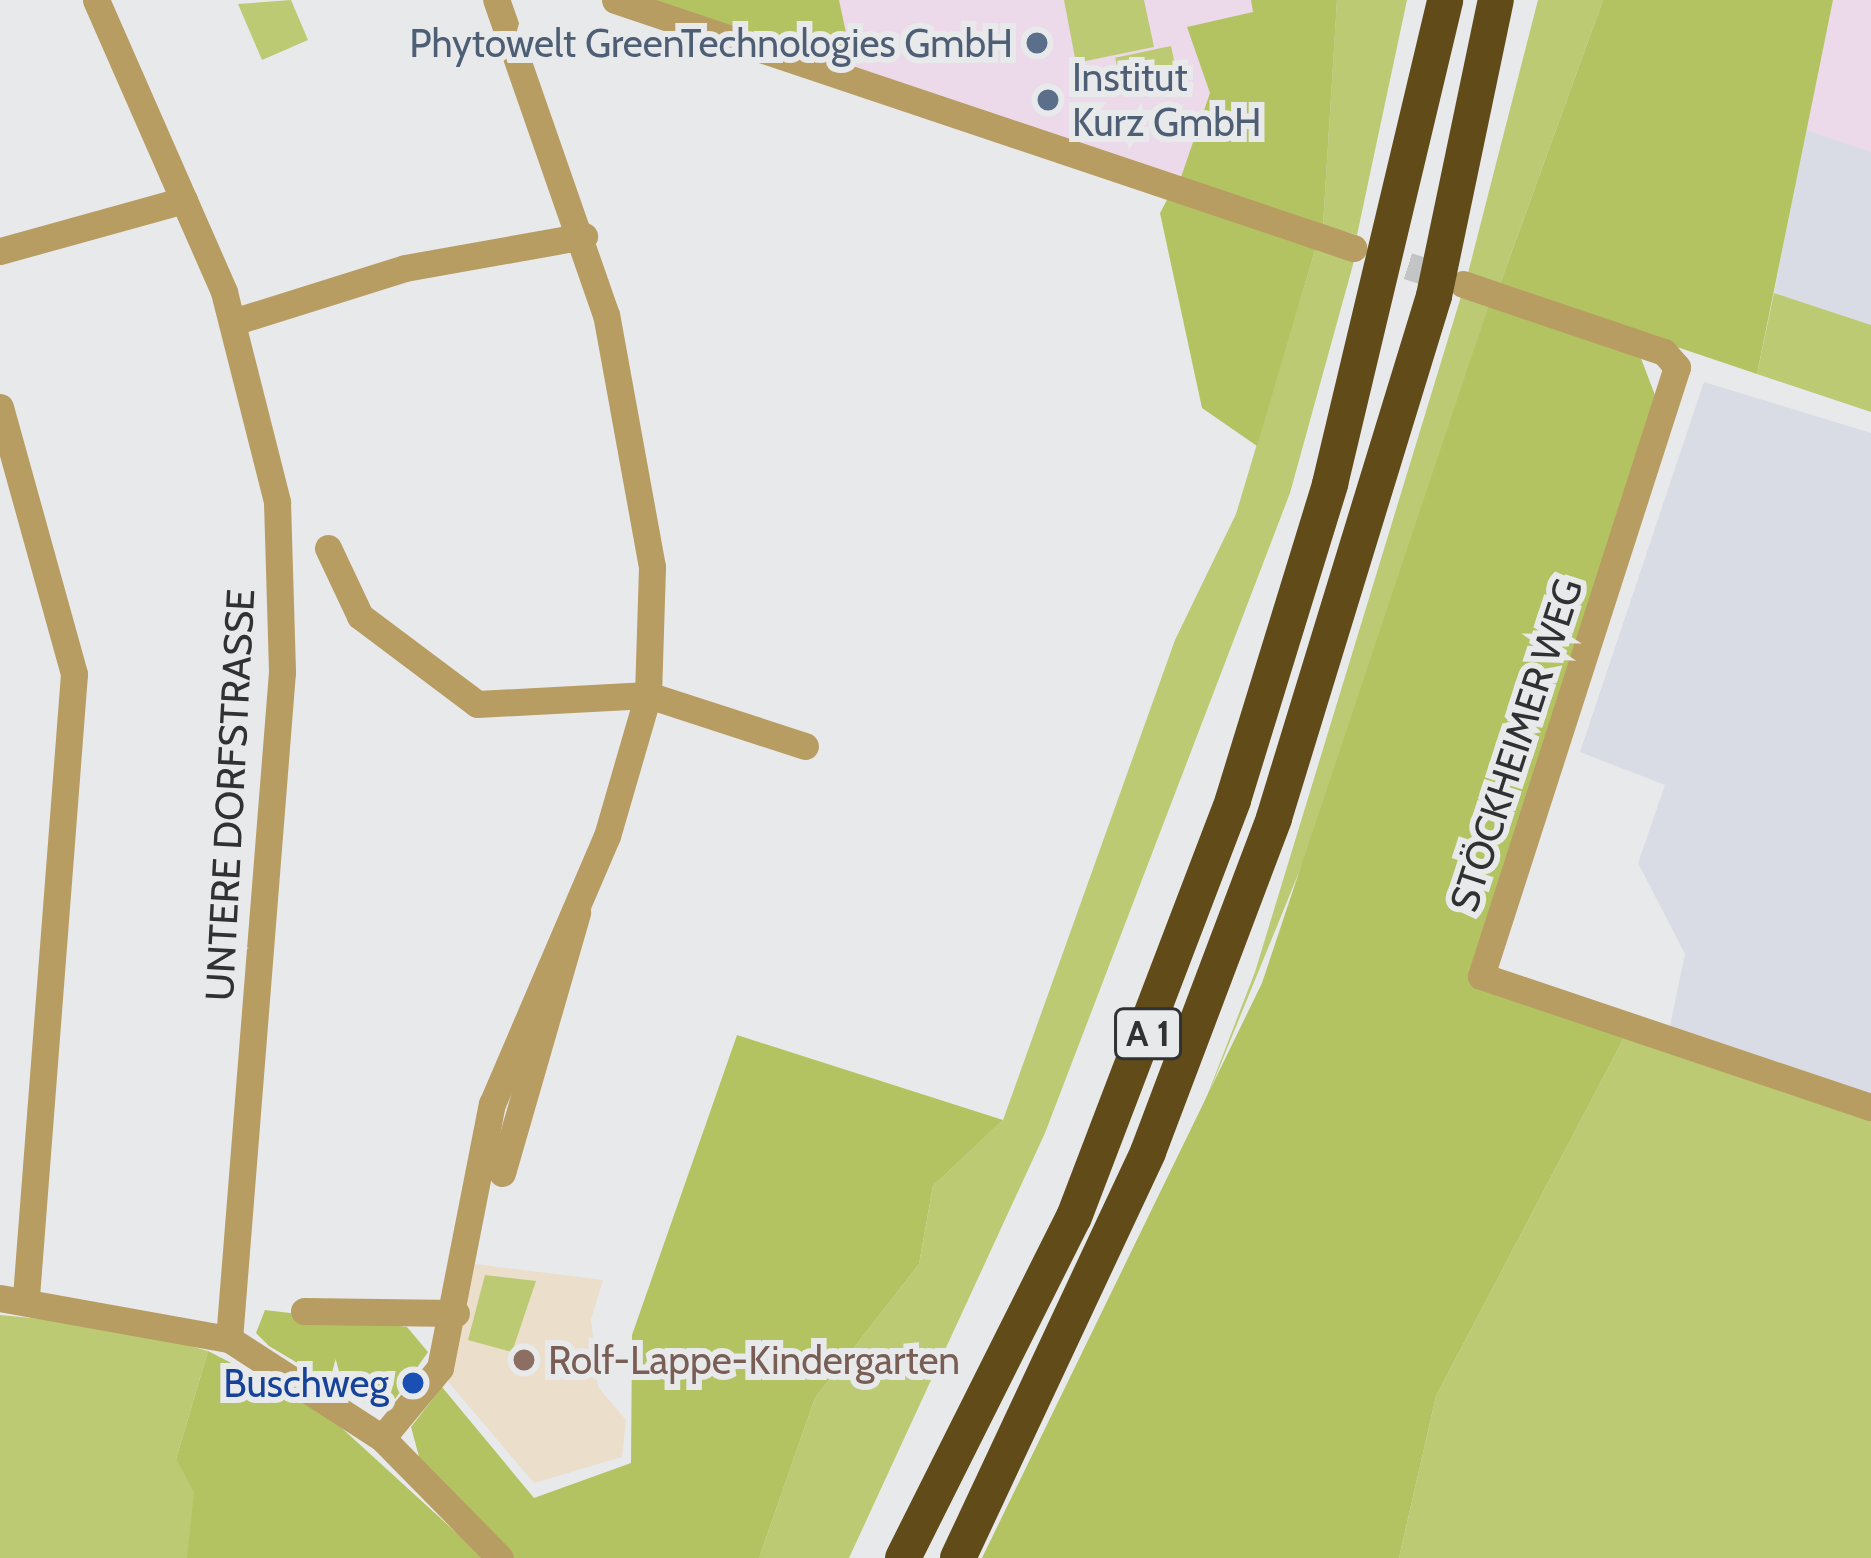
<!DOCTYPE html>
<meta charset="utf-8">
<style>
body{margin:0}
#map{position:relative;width:1871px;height:1558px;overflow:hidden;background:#e8e9eb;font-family:Cabin,sans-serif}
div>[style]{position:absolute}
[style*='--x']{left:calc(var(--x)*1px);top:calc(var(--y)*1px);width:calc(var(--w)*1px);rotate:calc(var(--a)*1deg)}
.commercial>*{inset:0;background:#ecd9e9}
.built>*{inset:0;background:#d9dce5}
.education>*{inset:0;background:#ebdeca}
.green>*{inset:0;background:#bcca73;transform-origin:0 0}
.forest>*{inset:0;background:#b4c362}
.minor-tunnel>*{height:27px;margin-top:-13.5px;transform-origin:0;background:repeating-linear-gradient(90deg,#c3c4c6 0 27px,transparent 0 41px)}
.minor>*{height:27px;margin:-13.5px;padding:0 13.5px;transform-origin:13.5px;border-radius:13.5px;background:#b89d62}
.highway>*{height:36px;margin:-18px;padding:0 18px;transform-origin:18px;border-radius:18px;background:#614b18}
.dots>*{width:33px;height:33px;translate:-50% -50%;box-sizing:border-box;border:6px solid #e8e9eb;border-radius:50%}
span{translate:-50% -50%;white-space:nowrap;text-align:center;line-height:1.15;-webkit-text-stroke:12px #e8e9eb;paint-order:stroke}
.shield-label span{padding:3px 9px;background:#e8e9eb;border:3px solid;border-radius:9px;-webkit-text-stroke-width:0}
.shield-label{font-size:36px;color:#303132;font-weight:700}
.service-label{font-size:39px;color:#4e5e75}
.right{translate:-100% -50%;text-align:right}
.left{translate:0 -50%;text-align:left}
.street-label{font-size:39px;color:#303132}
.education-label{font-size:39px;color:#785e54}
.transit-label{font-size:39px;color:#164399}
</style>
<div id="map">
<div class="commercial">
<div style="clip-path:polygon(643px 0,1341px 0,1327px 220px,1094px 150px)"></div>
<div style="clip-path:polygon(1833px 0,1871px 0,1871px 152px,1806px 130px)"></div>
</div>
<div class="built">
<div style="clip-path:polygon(1806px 130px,1871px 152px,1871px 325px,1774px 293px)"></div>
<div style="clip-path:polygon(1704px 382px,1871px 433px,1871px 1095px,1670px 1026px,1685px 954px,1638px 863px,1665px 785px,1580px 752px)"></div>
</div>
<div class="education">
<div style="clip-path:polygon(475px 1264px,603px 1280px,591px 1319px,598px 1387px,626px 1420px,622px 1457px,534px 1483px,445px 1378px)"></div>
</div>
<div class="green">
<div style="clip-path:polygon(291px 0,308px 40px,262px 60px,238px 4px)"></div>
<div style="clip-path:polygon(1064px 0,1144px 0,1154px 47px,1076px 63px)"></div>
<div style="clip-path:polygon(1337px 0,1407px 0,1357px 235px,1323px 225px)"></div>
<div style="clip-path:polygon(1538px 0,1603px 0,1499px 287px,1467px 277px)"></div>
<div style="left:1171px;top:46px;width:33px;height:57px;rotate:78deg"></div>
<div style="clip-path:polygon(1316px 247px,1354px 261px,1290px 493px,1045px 1133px,849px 1558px,759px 1558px,815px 1398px,919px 1264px,933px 1186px,1003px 1120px,1175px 640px,1236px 514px)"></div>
<div style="clip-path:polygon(1463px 290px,1490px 301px,1335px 784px,1195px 1127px,1255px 972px)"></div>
<div style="clip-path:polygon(1774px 293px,1871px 325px,1871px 412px,1757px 374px)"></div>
<div style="clip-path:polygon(1636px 1015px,1871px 1095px,1871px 1558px,1399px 1558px,1436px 1396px)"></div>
<div style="clip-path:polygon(485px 1275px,536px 1281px,512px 1352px,468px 1340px)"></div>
<div style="clip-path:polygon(0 1315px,125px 1327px,208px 1351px,176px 1459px,264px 1558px,0 1558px)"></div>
</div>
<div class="forest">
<div style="clip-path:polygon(643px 0,839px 0,854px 70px)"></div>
<div style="clip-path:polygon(1251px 0,1337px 0,1323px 225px,1180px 180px,1210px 93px,1187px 27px,1253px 12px)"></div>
<div style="clip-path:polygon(1603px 0,1833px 0,1757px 374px,1499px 287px)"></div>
<div style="clip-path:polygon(1168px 198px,1316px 247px,1257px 446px,1202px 408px,1160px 213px)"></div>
<div style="clip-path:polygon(1490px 301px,1639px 353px,1656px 398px,1475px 962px,1636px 1015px,1436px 1396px,1399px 1558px,982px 1558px,1262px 983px)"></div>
<div style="clip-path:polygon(737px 1035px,1003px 1120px,933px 1186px,919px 1264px,815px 1398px,759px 1558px,513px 1558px,421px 1464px,411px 1427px,442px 1387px,534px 1498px,631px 1463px,632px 1335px)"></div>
<div style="clip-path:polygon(265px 1310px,407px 1327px,428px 1352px,393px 1402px,373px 1408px,269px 1346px,256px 1333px)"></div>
<div style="clip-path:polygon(208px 1351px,322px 1410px,484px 1558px,187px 1558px,194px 1492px,176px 1459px)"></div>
</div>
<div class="minor-tunnel">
<div style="--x:1369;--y:253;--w:87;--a:18"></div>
</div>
<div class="minor">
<div style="--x:96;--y:0;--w:319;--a:66.3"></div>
<div style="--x:224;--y:292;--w:217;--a:75.8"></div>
<div style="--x:277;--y:502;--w:170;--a:88.3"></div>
<div style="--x:282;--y:672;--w:669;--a:94.54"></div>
<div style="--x:615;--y:0;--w:779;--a:18.57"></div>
<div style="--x:0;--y:251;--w:191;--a:-15.5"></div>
<div style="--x:1463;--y:284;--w:212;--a:18.7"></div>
<div style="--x:1664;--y:352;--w:20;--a:49"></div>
<div style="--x:1677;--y:367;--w:640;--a:107.84"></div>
<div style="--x:1481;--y:976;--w:411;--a:18.6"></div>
<div style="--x:233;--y:322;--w:180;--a:-17.4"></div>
<div style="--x:405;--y:268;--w:182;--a:-10.1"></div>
<div style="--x:0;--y:407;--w:277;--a:74.5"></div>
<div style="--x:74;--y:674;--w:625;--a:94.41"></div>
<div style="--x:328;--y:548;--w:75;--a:64.8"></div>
<div style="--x:360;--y:616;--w:146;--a:36.9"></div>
<div style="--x:477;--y:704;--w:171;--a:-3"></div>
<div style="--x:648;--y:695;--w:165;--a:18"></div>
<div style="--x:502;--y:1173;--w:271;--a:-73.9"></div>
<div style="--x:0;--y:1298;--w:233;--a:10.2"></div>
<div style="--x:229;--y:1339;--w:182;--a:32.9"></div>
<div style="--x:382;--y:1438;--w:168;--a:45.5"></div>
<div style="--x:304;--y:1311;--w:152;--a:0.8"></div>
<div style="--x:382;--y:1438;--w:91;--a:-50.4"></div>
<div style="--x:440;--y:1368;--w:269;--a:-78.9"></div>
<div style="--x:492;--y:1104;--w:292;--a:-66.8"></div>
<div style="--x:607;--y:836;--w:147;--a:-73.8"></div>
<div style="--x:648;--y:695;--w:128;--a:-88.2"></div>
<div style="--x:652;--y:567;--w:256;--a:-100.3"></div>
<div style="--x:606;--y:315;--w:334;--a:-109.2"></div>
</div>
<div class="highway">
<div style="--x:903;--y:1558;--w:381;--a:-63.4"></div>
<div style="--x:1074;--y:1217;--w:446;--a:-69.1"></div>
<div style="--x:1233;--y:800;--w:331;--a:-72.9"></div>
<div style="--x:1330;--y:484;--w:497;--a:-76.6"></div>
<div style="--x:958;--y:1558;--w:448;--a:-64.9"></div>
<div style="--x:1148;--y:1152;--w:357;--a:-69.3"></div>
<div style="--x:1274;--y:818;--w:546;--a:-72.96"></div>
<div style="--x:1434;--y:296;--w:302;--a:-78.2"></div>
</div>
<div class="dots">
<div style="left:1037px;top:43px;background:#5c6f8a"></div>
<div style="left:1048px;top:100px;background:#5c6f8a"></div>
<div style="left:524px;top:1360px;background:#8d6e63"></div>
<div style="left:413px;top:1383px;background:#1a4fb4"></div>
</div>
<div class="shield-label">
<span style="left:1148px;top:1034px">A 1</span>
</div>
<div class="service-label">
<span class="right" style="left:1013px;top:43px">Phytowelt GreenTechnologies GmbH</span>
<span class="left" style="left:1072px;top:100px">Institut<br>Kurz GmbH</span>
</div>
<div class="street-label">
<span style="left:1516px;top:745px;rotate:-72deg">STÖCKHEIMER WEG</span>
<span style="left:230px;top:795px;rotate:-87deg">UNTERE DORFSTRASSE</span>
</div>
<div class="education-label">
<span class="left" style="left:548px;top:1360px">Rolf-Lappe-Kindergarten</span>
</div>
<div class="transit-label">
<span class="right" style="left:389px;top:1383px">Buschweg</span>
</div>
</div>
